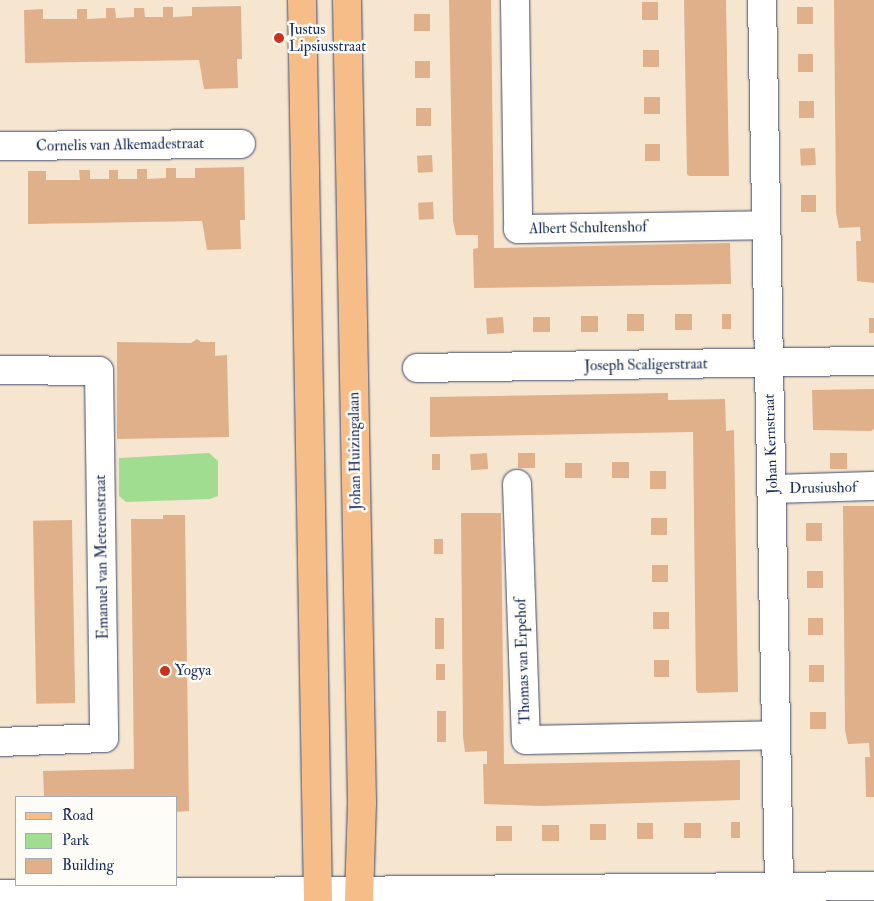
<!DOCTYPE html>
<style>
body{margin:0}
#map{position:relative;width:874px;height:901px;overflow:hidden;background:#f6e6d0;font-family:"IM FELL Double Pica",serif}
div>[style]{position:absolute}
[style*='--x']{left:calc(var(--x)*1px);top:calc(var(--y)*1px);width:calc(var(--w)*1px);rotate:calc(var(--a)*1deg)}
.green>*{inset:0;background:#a1dd90}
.building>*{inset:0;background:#e0b08b;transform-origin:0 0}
.roads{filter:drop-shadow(0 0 1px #3c4a6f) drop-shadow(0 0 1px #3c4a6f)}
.minor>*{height:28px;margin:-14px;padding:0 14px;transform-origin:14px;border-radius:14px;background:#fff}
.major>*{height:28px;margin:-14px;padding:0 14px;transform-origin:14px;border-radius:14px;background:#f7bd88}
.dots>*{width:14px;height:14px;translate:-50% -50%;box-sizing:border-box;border:2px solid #fdfcf7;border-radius:50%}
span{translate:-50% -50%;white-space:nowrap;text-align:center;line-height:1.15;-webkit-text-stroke:5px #fdfcf7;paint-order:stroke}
.poi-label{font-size:15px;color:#1b2f5e}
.left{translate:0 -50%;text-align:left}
.street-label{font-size:15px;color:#1b2f5e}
.legend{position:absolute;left:15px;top:796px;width:162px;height:90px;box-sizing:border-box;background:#fdfcf7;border:1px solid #a3aaba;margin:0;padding:6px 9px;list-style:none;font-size:15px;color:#1b2f5e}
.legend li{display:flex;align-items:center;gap:10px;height:25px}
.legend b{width:25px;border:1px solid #a3aaba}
</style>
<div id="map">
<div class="green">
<div style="clip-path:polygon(209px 453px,218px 461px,218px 496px,210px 499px,126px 502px,119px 496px,119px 458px)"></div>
</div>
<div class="building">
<div style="clip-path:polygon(449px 0,491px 0,494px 248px,730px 243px,731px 284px,474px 288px,473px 249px,478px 248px,478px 235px,456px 235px,453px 221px)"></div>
<div style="clip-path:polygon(684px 0,726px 0,729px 176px,689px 176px,687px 174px)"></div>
<div style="clip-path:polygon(834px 0,874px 0,874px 283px,857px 281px,856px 241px,861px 241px,860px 227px,839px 228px,836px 213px)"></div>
<div style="left:642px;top:2px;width:16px;height:18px"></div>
<div style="clip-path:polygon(241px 6px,242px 59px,237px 59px,238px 88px,204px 89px,199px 60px,25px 63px,24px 10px,43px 9px,43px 19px,77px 19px,77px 9px,87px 9px,87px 19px,106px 18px,106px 8px,115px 8px,116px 18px,134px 17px,134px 8px,144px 8px,145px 17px,163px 17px,163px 7px,173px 7px,173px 17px,192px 16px,192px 7px)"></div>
<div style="left:797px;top:7px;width:16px;height:17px"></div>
<div style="left:414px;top:14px;width:16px;height:17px"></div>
<div style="left:643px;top:50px;width:16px;height:17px"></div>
<div style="left:798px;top:54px;width:15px;height:18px"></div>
<div style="left:415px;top:61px;width:15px;height:17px"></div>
<div style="left:644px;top:97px;width:16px;height:17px"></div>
<div style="left:814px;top:101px;width:17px;height:15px;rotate:90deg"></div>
<div style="left:416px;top:108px;width:15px;height:18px"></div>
<div style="left:645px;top:144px;width:15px;height:17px"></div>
<div style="left:815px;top:148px;width:17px;height:15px;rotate:87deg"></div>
<div style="left:432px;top:155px;width:17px;height:15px;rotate:87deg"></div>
<div style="clip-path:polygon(244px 167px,245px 220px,240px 220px,241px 249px,207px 250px,202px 221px,28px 224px,28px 171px,46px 171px,46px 180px,80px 180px,79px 170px,90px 170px,90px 179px,109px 179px,109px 170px,118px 170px,118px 179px,137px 179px,137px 169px,147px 169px,147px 179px,166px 178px,166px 168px,176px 168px,176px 178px,195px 178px,195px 168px)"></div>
<div style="left:816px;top:195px;width:17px;height:15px;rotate:90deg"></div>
<div style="left:433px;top:202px;width:17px;height:15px;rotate:87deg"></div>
<div style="left:627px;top:314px;width:17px;height:17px"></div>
<div style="left:692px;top:314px;width:16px;height:17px;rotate:90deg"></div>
<div style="left:722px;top:314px;width:9px;height:15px"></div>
<div style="left:581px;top:316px;width:17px;height:16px"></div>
<div style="left:503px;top:317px;width:16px;height:17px;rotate:86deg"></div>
<div style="left:533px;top:317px;width:17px;height:15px"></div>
<div style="left:869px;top:318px;width:5px;height:15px"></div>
<div style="clip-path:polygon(197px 339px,201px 342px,215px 342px,215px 356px,227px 355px,229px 437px,117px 439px,117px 342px,191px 343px)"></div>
<div style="clip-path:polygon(874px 389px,874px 429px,871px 431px,813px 430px,812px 390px)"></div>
<div style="clip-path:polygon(668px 393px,668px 400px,725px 399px,726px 431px,734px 430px,738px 692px,698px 693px,696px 690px,693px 432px,430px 437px,430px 397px)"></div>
<div style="left:487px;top:453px;width:16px;height:17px;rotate:86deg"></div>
<div style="left:518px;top:453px;width:17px;height:15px"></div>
<div style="left:830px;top:453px;width:17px;height:16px"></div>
<div style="left:432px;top:454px;width:8px;height:16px"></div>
<div style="left:612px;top:462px;width:17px;height:16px"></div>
<div style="left:565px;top:463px;width:17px;height:15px"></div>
<div style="left:650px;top:471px;width:16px;height:18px"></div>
<div style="clip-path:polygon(843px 506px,874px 506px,874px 797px,866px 797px,865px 757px,870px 757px,869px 743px,848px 744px,845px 730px)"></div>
<div style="clip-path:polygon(461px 513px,501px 513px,504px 764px,740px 760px,740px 800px,541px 806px,484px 804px,483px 764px,487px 764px,487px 751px,465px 752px,463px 737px)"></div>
<div style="clip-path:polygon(163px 515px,185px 515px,189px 811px,176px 812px,176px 797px,44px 797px,43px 771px,134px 769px,131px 519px,163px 519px)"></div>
<div style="left:667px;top:518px;width:17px;height:16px;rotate:90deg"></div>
<div style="left:72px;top:520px;width:183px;height:39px;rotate:89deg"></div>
<div style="left:822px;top:523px;width:18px;height:16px;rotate:90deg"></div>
<div style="left:434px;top:539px;width:9px;height:15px"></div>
<div style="left:668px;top:565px;width:17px;height:16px;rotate:90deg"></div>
<div style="left:807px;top:571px;width:16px;height:17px"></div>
<div style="left:669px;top:612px;width:17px;height:16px;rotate:90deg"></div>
<div style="left:435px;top:618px;width:9px;height:31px"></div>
<div style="left:808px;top:618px;width:15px;height:17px"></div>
<div style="left:654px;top:660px;width:15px;height:17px"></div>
<div style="left:445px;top:664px;width:16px;height:9px;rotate:90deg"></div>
<div style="left:809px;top:665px;width:15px;height:17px"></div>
<div style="left:437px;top:711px;width:9px;height:31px"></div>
<div style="left:810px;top:712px;width:16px;height:17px"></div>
<div style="left:731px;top:822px;width:9px;height:16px"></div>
<div style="left:637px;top:823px;width:16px;height:16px"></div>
<div style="left:684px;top:823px;width:17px;height:15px"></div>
<div style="left:590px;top:824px;width:16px;height:16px"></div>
<div style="left:542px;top:825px;width:17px;height:16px"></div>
<div style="left:496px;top:826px;width:16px;height:15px"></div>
</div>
<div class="roads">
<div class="minor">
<div style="--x:515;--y:0;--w:229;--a:89.2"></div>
<div style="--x:518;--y:229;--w:248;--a:-0.9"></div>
<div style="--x:762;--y:0;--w:888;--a:88.9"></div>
<div style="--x:0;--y:146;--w:241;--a:-0.5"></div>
<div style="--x:417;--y:368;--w:457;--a:-0.9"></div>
<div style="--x:0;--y:370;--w:99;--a:0.6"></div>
<div style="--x:99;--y:371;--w:367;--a:89.2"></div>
<div style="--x:104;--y:738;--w:104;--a:177.8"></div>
<div style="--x:517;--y:484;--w:256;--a:88"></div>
<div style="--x:526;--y:740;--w:250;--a:-1.1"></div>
<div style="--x:772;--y:489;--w:102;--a:-1.7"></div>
<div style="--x:0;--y:894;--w:874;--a:-0.52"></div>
</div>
<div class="major">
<div style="--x:302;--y:0;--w:901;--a:88.98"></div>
<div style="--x:347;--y:0;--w:803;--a:88.93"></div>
<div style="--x:362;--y:803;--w:98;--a:91.8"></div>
</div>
</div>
<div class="dots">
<div style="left:279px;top:38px;background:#c8321e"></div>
<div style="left:165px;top:671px;background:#c8321e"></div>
</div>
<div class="poi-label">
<span class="left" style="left:289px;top:38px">Justus<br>Lipsiusstraat</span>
<span class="left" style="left:175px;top:671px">Yogya</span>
</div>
<div class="street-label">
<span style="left:120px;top:145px;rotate:-1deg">Cornelis van Alkemadestraat</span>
<span style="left:588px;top:228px;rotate:-1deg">Albert Schultenshof</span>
<span style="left:646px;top:365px;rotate:-1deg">Joseph Scaligerstraat</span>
<span style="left:771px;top:444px;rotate:-92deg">Johan Kernstraat</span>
<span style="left:355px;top:451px;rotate:-91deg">Johan Huizingalaan</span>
<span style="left:823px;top:488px;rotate:-1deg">Drusiushof</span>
<span style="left:102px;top:557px;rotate:-91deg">Emanuel van Meterenstraat</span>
<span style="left:523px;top:661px;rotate:-92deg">Thomas van Erpehof</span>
</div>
<ul class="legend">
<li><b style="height:6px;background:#f7bd88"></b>Road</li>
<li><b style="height:14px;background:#a1dd90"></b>Park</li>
<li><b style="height:14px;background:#e0b08b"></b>Building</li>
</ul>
</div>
